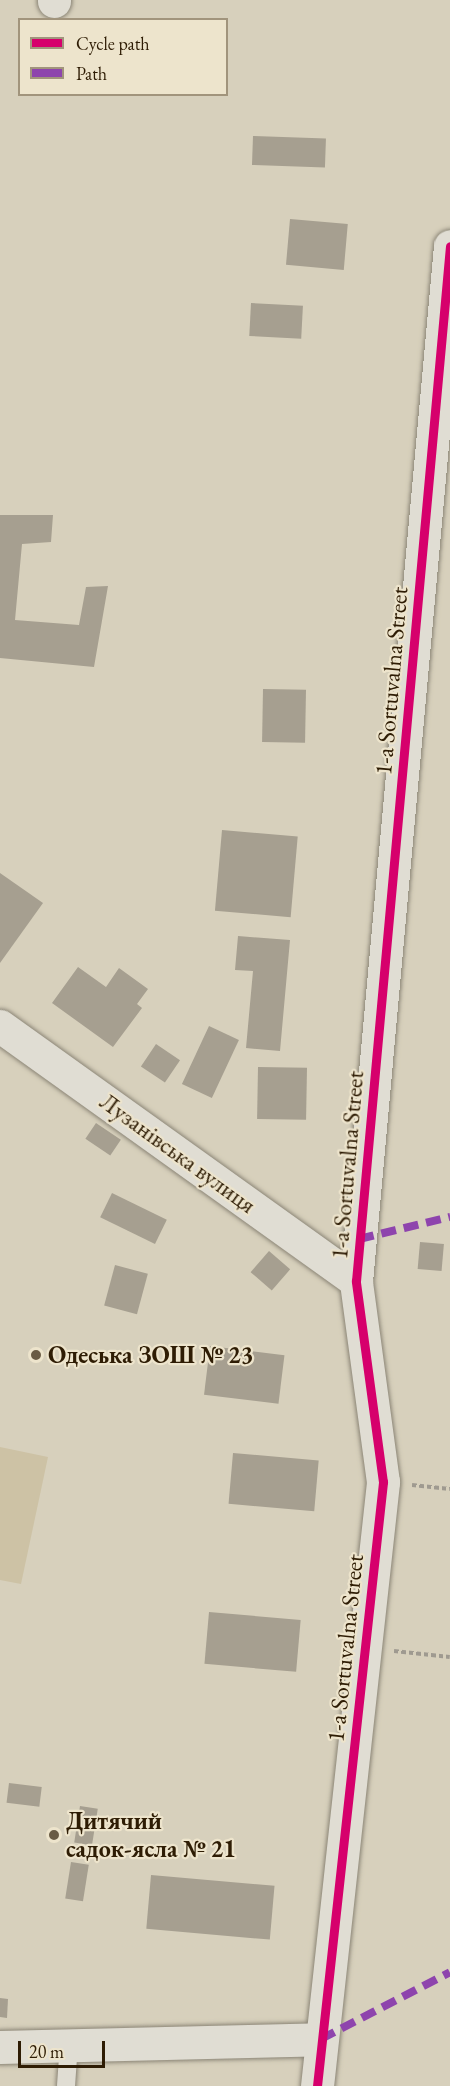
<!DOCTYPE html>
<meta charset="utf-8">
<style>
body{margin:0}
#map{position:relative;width:450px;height:2086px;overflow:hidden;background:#d7d0bc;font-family:"EB Garamond",serif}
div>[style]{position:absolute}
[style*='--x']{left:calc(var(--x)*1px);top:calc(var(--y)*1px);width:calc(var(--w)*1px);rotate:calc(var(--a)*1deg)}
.green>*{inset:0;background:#cdc2a5}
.building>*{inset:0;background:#a69f90;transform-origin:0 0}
.path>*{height:4px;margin-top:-2px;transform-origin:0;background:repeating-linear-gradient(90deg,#9f9a90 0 4.5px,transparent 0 7.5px)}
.roads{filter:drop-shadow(0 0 2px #8b8576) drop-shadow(0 0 2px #8b8576)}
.service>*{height:18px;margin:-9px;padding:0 9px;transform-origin:9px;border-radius:9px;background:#e0ddd3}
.minor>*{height:33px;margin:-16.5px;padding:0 16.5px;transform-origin:16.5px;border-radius:16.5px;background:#e0ddd3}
.quiet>*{height:8px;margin-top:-4px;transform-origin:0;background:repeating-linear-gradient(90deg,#8e44ad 0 15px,transparent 0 23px)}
.cycleway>*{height:9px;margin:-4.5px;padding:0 4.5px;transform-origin:4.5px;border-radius:4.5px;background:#d6006c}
.dots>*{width:16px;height:16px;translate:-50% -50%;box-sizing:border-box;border:3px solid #ede4cc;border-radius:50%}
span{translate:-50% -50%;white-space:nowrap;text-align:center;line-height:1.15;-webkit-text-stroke:4.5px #ede4cc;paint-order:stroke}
.street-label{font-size:24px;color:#2e1c04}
.poi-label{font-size:24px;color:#2e1c04;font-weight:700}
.left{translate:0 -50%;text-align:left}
.legend{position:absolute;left:18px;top:18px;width:210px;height:78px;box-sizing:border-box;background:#ede4cc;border:2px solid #a1947c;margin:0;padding:8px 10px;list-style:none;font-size:18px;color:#2e1c04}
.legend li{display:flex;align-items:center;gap:12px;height:30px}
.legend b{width:30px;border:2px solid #a1947c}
.scale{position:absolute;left:18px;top:2041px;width:87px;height:27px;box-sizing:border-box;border:3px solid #2e1c04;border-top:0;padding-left:8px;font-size:18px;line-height:21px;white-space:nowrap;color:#2e1c04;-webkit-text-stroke:4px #ede4cc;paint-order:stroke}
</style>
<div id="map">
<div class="green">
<div style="clip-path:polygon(0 1447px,48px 1457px,21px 1584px,0 1580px)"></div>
</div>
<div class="building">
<div style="left:253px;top:136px;width:73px;height:29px;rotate:2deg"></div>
<div style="left:290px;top:219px;width:58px;height:46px;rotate:5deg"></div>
<div style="left:251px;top:303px;width:52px;height:33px;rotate:3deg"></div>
<div style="clip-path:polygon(0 515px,53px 515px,51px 542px,22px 544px,15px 620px,79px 625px,86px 587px,108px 586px,94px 667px,0 658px)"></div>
<div style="left:263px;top:689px;width:43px;height:53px;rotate:1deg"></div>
<div style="left:222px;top:830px;width:76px;height:81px;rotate:5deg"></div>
<div style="clip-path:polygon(0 873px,43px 903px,0 963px)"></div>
<div style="clip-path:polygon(238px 936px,290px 940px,280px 1051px,246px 1048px,253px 971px,235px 970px)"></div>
<div style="clip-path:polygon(78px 967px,106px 987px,119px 968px,148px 989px,137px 1004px,142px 1008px,113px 1047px,52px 1003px)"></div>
<div style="left:209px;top:1026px;width:33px;height:64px;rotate:25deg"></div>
<div style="left:156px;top:1044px;width:29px;height:27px;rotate:34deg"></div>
<div style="left:258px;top:1067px;width:49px;height:52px;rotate:1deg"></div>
<div style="left:96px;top:1123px;width:30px;height:19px;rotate:34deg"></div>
<div style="left:112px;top:1193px;width:61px;height:27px;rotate:26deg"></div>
<div style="left:420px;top:1242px;width:24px;height:27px;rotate:5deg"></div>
<div style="left:269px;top:1251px;width:28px;height:28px;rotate:41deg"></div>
<div style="left:115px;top:1265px;width:34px;height:42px;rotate:15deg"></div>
<div style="left:210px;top:1346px;width:75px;height:49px;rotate:7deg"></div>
<div style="left:233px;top:1453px;width:86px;height:51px;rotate:5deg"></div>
<div style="left:209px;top:1612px;width:92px;height:52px;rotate:5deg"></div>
<div style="left:9px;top:1783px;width:33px;height:20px;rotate:7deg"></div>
<div style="left:80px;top:1806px;width:18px;height:37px;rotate:9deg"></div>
<div style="left:71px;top:1862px;width:18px;height:37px;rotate:9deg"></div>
<div style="left:151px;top:1875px;width:124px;height:54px;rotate:5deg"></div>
<div style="clip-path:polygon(0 1998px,8px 1999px,7px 2018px,0 2017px)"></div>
</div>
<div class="path">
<div style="--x:412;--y:1485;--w:38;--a:6"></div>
<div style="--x:394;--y:1651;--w:56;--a:6.1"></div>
</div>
<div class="roads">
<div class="service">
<div style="--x:66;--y:2086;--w:39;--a:-86"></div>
</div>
<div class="minor">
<div style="--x:54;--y:1;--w:1;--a:-90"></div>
<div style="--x:0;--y:1026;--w:438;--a:35.6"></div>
<div style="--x:0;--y:2047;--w:321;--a:-1.4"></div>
<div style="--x:317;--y:2086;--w:608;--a:-83.76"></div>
<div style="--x:383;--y:1482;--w:203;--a:-97.7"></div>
<div style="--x:356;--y:1281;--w:1039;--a:-84.81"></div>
</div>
</div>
<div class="quiet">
<div style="--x:359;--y:1239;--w:94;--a:-13.6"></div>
<div style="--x:321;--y:2039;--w:145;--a:-27.4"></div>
</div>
<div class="cycleway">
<div style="--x:317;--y:2086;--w:608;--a:-83.76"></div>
<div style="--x:383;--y:1482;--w:203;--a:-97.7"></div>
<div style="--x:356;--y:1281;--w:1039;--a:-84.81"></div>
</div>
<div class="dots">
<div style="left:36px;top:1355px;background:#695b44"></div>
<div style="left:54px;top:1835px;background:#695b44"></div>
</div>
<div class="street-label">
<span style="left:391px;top:681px;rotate:-85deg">1-a Sortuvalna Street</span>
<span style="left:178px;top:1153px;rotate:36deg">Лузанівська вулиця</span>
<span style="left:347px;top:1165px;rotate:-85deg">1-a Sortuvalna Street</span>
<span style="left:345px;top:1648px;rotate:-84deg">1-a Sortuvalna Street</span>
</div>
<div class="poi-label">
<span class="left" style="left:48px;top:1355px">Одеська ЗОШ № 23</span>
<span class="left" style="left:66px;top:1835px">Дитячий<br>садок-ясла № 21</span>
</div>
<ul class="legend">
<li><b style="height:8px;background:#d6006c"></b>Cycle path</li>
<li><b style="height:8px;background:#8e44ad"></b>Path</li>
</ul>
<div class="scale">20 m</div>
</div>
